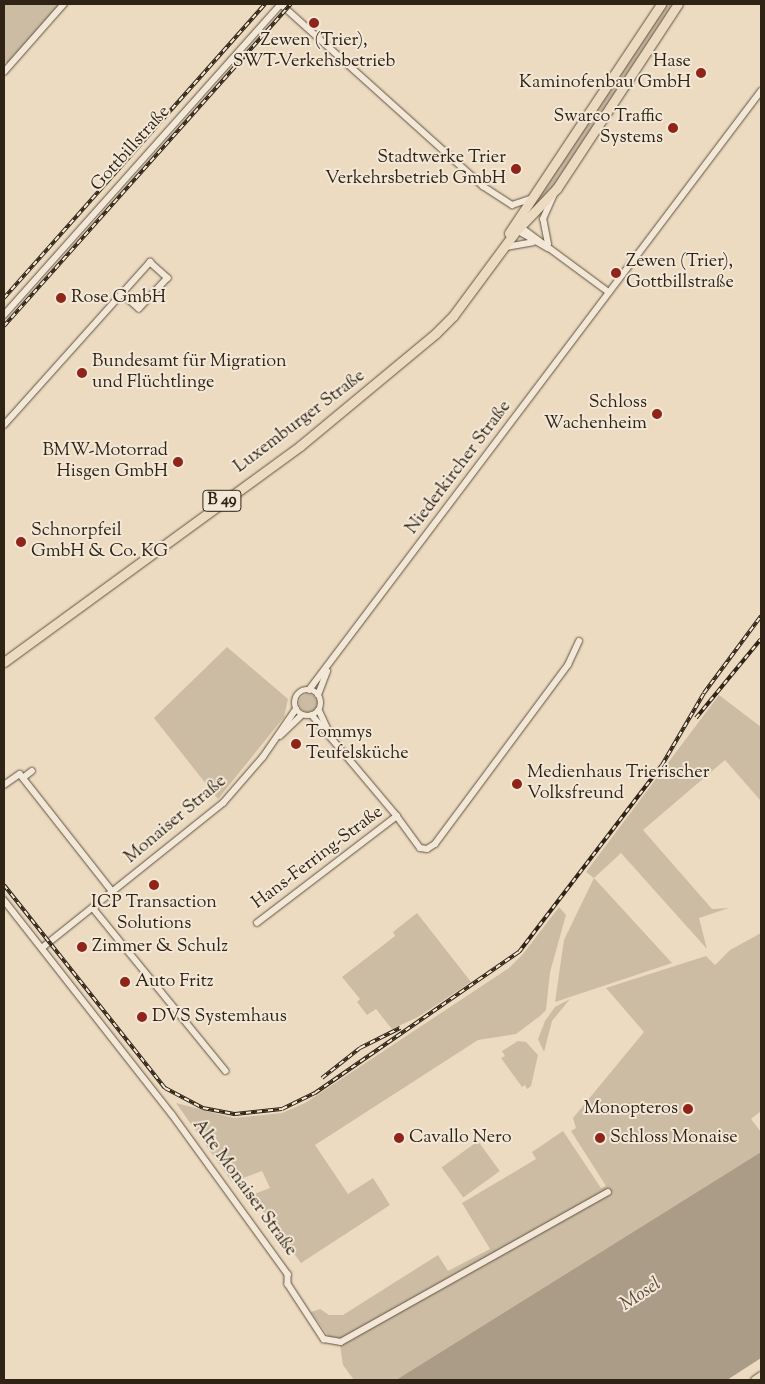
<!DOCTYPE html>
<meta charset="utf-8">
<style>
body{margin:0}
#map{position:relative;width:765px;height:1384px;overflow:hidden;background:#ecdbc1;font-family:"Sorts Mill Goudy",serif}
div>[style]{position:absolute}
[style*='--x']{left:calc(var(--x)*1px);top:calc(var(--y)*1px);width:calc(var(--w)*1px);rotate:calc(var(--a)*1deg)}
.green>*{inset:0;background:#ccbca4;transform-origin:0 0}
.round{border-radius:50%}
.water>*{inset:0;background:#ab9c87}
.roads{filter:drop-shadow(0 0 1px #5e5140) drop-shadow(0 0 1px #5e5140)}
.minor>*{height:5.5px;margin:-2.75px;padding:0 2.75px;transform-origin:2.75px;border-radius:2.75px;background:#f3e8d7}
.minor>.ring{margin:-2.75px;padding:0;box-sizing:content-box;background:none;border:5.5px solid #f3e8d7;border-radius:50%}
.primary>*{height:9px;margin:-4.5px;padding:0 4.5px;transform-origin:4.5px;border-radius:4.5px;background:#ecdbc1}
.rail>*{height:4px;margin-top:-2px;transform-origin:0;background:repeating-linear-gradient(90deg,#f3e8d7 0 5.5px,#2e2315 0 11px);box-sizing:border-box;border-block:1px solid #2e2315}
.dots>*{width:14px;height:14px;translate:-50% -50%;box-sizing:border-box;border:2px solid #f3e8d7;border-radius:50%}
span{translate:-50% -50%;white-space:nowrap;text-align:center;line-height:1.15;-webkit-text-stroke:4px #f3e8d7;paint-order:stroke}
.shield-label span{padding:1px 4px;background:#f3e8d7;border:1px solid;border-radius:4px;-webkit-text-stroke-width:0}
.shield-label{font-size:16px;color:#2e2315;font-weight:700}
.poi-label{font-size:18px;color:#2e2315}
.right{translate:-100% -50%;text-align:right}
.left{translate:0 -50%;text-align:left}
.street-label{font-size:18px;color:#2e2315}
.water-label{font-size:19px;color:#5a4d3d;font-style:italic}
.frame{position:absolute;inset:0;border:5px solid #2e2315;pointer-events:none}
</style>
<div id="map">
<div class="green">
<div style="clip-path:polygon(4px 4px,67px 4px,11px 68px,4px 60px)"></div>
<div style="clip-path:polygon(665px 4px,673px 4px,549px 193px,528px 214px)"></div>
<div style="clip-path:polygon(227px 647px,288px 699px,284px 717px,218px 799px,154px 718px)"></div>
<div class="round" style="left:299px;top:694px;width:18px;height:18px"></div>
<div style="clip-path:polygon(719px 695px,761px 727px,761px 801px,725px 760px,643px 830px,712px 909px,729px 908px,699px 918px,707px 949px,621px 853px,594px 878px,672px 963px,555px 1002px,564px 940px,594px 878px,586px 872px)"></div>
<div style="clip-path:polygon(559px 907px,566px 915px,550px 972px,546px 1010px,540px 1016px,516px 1034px,478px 1040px,315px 1145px,348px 1194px,373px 1178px,390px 1205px,301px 1263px,251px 1195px,270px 1188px,262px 1171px,232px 1182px,176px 1103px,234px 1118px,282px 1113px,305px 1103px,509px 968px,523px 954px)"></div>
<div style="clip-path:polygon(417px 913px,471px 982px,418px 1017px,392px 1029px,376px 1009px,367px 1015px,357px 1002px,360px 999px,342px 977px,395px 936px,393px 932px)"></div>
<div style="clip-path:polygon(761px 933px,761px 1111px,751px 1119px,761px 1132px,761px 1152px,396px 1380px,354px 1380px,343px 1365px,339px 1338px,329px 1337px,311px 1312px,320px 1309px,329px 1315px,343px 1315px,438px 1255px,448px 1271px,490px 1249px,462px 1203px,536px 1159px,532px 1152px,563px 1131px,601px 1188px,606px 1186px,571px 1131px,576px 1128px,573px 1118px,644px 1032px,606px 988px,706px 956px,715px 965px,730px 950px)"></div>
<div style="clip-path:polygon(570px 999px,552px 1021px,544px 1052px,538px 1039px,545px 1021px,555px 1007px)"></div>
<div style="clip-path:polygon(518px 1041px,526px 1042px,538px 1055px,531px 1086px,527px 1089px,525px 1085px,522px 1087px,501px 1058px,505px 1056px,502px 1051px)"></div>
<div style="left:478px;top:1141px;width:37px;height:45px;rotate:54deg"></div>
</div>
<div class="water">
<div style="clip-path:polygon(761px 1152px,761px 1358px,727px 1380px,396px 1380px)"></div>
</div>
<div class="roads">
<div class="minor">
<div style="--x:281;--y:4;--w:272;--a:42"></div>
<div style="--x:483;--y:186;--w:35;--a:33"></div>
<div style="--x:512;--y:205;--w:19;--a:-18"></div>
<div style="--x:4;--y:72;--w:91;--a:-48.6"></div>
<div style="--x:518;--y:225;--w:113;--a:36.4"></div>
<div style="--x:515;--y:229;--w:38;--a:30"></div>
<div style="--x:548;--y:244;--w:25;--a:-101"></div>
<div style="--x:543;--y:219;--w:27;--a:-66"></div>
<div style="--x:506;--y:247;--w:27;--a:-10"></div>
<div style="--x:4;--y:315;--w:416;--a:-48.3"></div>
<div style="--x:4;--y:425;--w:219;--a:-48.1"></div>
<div style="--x:150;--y:262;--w:24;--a:42"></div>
<div style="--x:168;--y:278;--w:42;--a:133.1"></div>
<div style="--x:139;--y:309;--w:23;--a:-139"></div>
<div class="ring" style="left:295px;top:690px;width:20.5px;height:20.5px"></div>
<div style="--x:309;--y:690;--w:750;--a:-52.96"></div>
<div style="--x:318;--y:695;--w:25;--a:-69"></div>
<div style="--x:319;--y:710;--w:23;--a:65"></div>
<div style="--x:312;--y:715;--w:132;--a:49.9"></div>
<div style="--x:397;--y:816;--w:39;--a:54"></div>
<div style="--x:420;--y:848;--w:7;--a:8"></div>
<div style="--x:427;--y:849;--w:9;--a:-32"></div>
<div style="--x:435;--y:844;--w:223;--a:-53.4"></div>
<div style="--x:568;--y:665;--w:26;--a:-65"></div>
<div style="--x:280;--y:736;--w:30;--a:-44"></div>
<div style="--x:23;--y:778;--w:11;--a:-38"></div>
<div style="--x:4;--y:785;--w:19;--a:-35"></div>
<div style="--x:20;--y:774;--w:150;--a:51.8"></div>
<div style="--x:4;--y:900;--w:272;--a:51.9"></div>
<div style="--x:172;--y:1114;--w:198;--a:54.1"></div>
<div style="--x:288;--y:1274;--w:10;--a:90"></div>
<div style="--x:288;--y:1284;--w:66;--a:56.8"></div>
<div style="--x:324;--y:1339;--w:17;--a:10"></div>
<div style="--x:341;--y:1342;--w:306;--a:-29.3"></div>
<div style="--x:93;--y:908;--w:210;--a:50.8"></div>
<div style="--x:257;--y:923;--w:176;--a:-37.4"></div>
<div style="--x:42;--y:948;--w:232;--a:-38.7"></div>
<div style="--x:223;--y:803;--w:61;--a:-49"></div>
<div style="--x:263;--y:757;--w:58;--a:-55.5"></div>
</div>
<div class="primary">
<div style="--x:509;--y:233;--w:275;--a:-56.4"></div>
<div style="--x:4;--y:662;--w:366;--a:-36.1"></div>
<div style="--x:300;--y:446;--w:177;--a:-39.7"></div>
<div style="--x:436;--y:333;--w:24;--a:-45"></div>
<div style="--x:453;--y:316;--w:106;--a:-53.5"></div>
<div style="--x:516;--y:231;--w:59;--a:-46.4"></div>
<div style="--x:557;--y:188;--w:220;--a:-56.7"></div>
<div style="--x:755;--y:1380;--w:7;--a:-34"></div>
</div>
</div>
<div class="rail">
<div style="--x:4;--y:298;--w:393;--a:-48.4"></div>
<div style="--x:4;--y:326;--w:431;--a:-48.3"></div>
<div style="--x:696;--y:718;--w:102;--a:-50.6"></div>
<div style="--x:4;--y:885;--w:259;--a:51.6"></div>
<div style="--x:165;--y:1088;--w:43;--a:27.8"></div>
<div style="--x:203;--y:1108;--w:33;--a:11"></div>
<div style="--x:235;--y:1114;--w:47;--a:-6.1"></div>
<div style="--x:282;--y:1109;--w:37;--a:-26"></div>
<div style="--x:315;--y:1093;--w:248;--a:-34.7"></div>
<div style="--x:519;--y:952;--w:235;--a:-52.6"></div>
<div style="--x:662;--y:765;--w:83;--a:-59.7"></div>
<div style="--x:704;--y:693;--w:96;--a:-53.5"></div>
<div style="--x:322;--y:1078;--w:48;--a:-38.3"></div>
<div style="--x:360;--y:1048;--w:45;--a:-26.6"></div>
</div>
<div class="dots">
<div style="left:314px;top:23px;background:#8f2418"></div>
<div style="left:701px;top:73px;background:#8f2418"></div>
<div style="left:673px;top:128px;background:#8f2418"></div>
<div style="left:516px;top:169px;background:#8f2418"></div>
<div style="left:616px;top:273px;background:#8f2418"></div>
<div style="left:61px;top:298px;background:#8f2418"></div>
<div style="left:82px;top:373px;background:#8f2418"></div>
<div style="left:657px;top:414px;background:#8f2418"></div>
<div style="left:178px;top:462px;background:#8f2418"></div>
<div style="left:21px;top:542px;background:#8f2418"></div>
<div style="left:296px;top:744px;background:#8f2418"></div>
<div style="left:517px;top:784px;background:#8f2418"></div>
<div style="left:154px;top:885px;background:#8f2418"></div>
<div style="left:82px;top:947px;background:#8f2418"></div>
<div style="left:125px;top:982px;background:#8f2418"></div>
<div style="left:142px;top:1017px;background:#8f2418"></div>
<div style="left:688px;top:1109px;background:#8f2418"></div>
<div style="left:399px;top:1138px;background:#8f2418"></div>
<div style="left:600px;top:1138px;background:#8f2418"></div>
</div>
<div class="shield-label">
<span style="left:222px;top:501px">B 49</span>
</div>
<div class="poi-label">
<span style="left:314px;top:52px">Zewen (Trier),<br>SWT-Verkehsbetrieb</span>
<span class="right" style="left:691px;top:73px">Hase<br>Kaminofenbau GmbH</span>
<span class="right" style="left:663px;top:128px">Swarco Traffic<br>Systems</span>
<span class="right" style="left:506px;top:169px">Stadtwerke Trier<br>Verkehrsbetrieb GmbH</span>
<span class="left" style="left:626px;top:273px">Zewen (Trier),<br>Gottbillstraße</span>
<span class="left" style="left:71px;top:298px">Rose GmbH</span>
<span class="left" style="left:92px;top:373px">Bundesamt für Migration<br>und Flüchtlinge</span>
<span class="right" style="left:647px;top:414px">Schloss<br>Wachenheim</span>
<span class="right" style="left:168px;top:462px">BMW-Motorrad<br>Hisgen GmbH</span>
<span class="left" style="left:31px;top:542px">Schnorpfeil<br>GmbH &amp; Co. KG</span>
<span class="left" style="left:306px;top:744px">Tommys<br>Teufelsküche</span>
<span class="left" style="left:527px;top:784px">Medienhaus Trierischer<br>Volksfreund</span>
<span style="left:154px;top:914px">ICP Transaction<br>Solutions</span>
<span class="left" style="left:92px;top:947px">Zimmer &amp; Schulz</span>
<span class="left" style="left:135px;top:982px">Auto Fritz</span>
<span class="left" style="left:152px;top:1017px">DVS Systemhaus</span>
<span class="right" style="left:678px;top:1109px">Monopteros</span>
<span class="left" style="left:409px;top:1138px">Cavallo Nero</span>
<span class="left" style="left:610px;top:1138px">Schloss Monaise</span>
</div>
<div class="street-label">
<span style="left:131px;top:149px;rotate:-48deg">Gottbillstraße</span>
<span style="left:300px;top:422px;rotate:-37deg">Luxemburger Straße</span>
<span style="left:459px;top:468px;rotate:-53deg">Niederkircher Straße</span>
<span style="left:176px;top:820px;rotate:-40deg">Monaiser Straße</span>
<span style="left:318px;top:858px;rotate:-37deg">Hans-Ferring-Straße</span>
<span style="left:244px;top:1188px;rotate:54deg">Alte Monaiser Straße</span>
</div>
<div class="water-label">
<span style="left:641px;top:1295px;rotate:-33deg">Mosel</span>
</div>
<div class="frame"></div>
</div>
